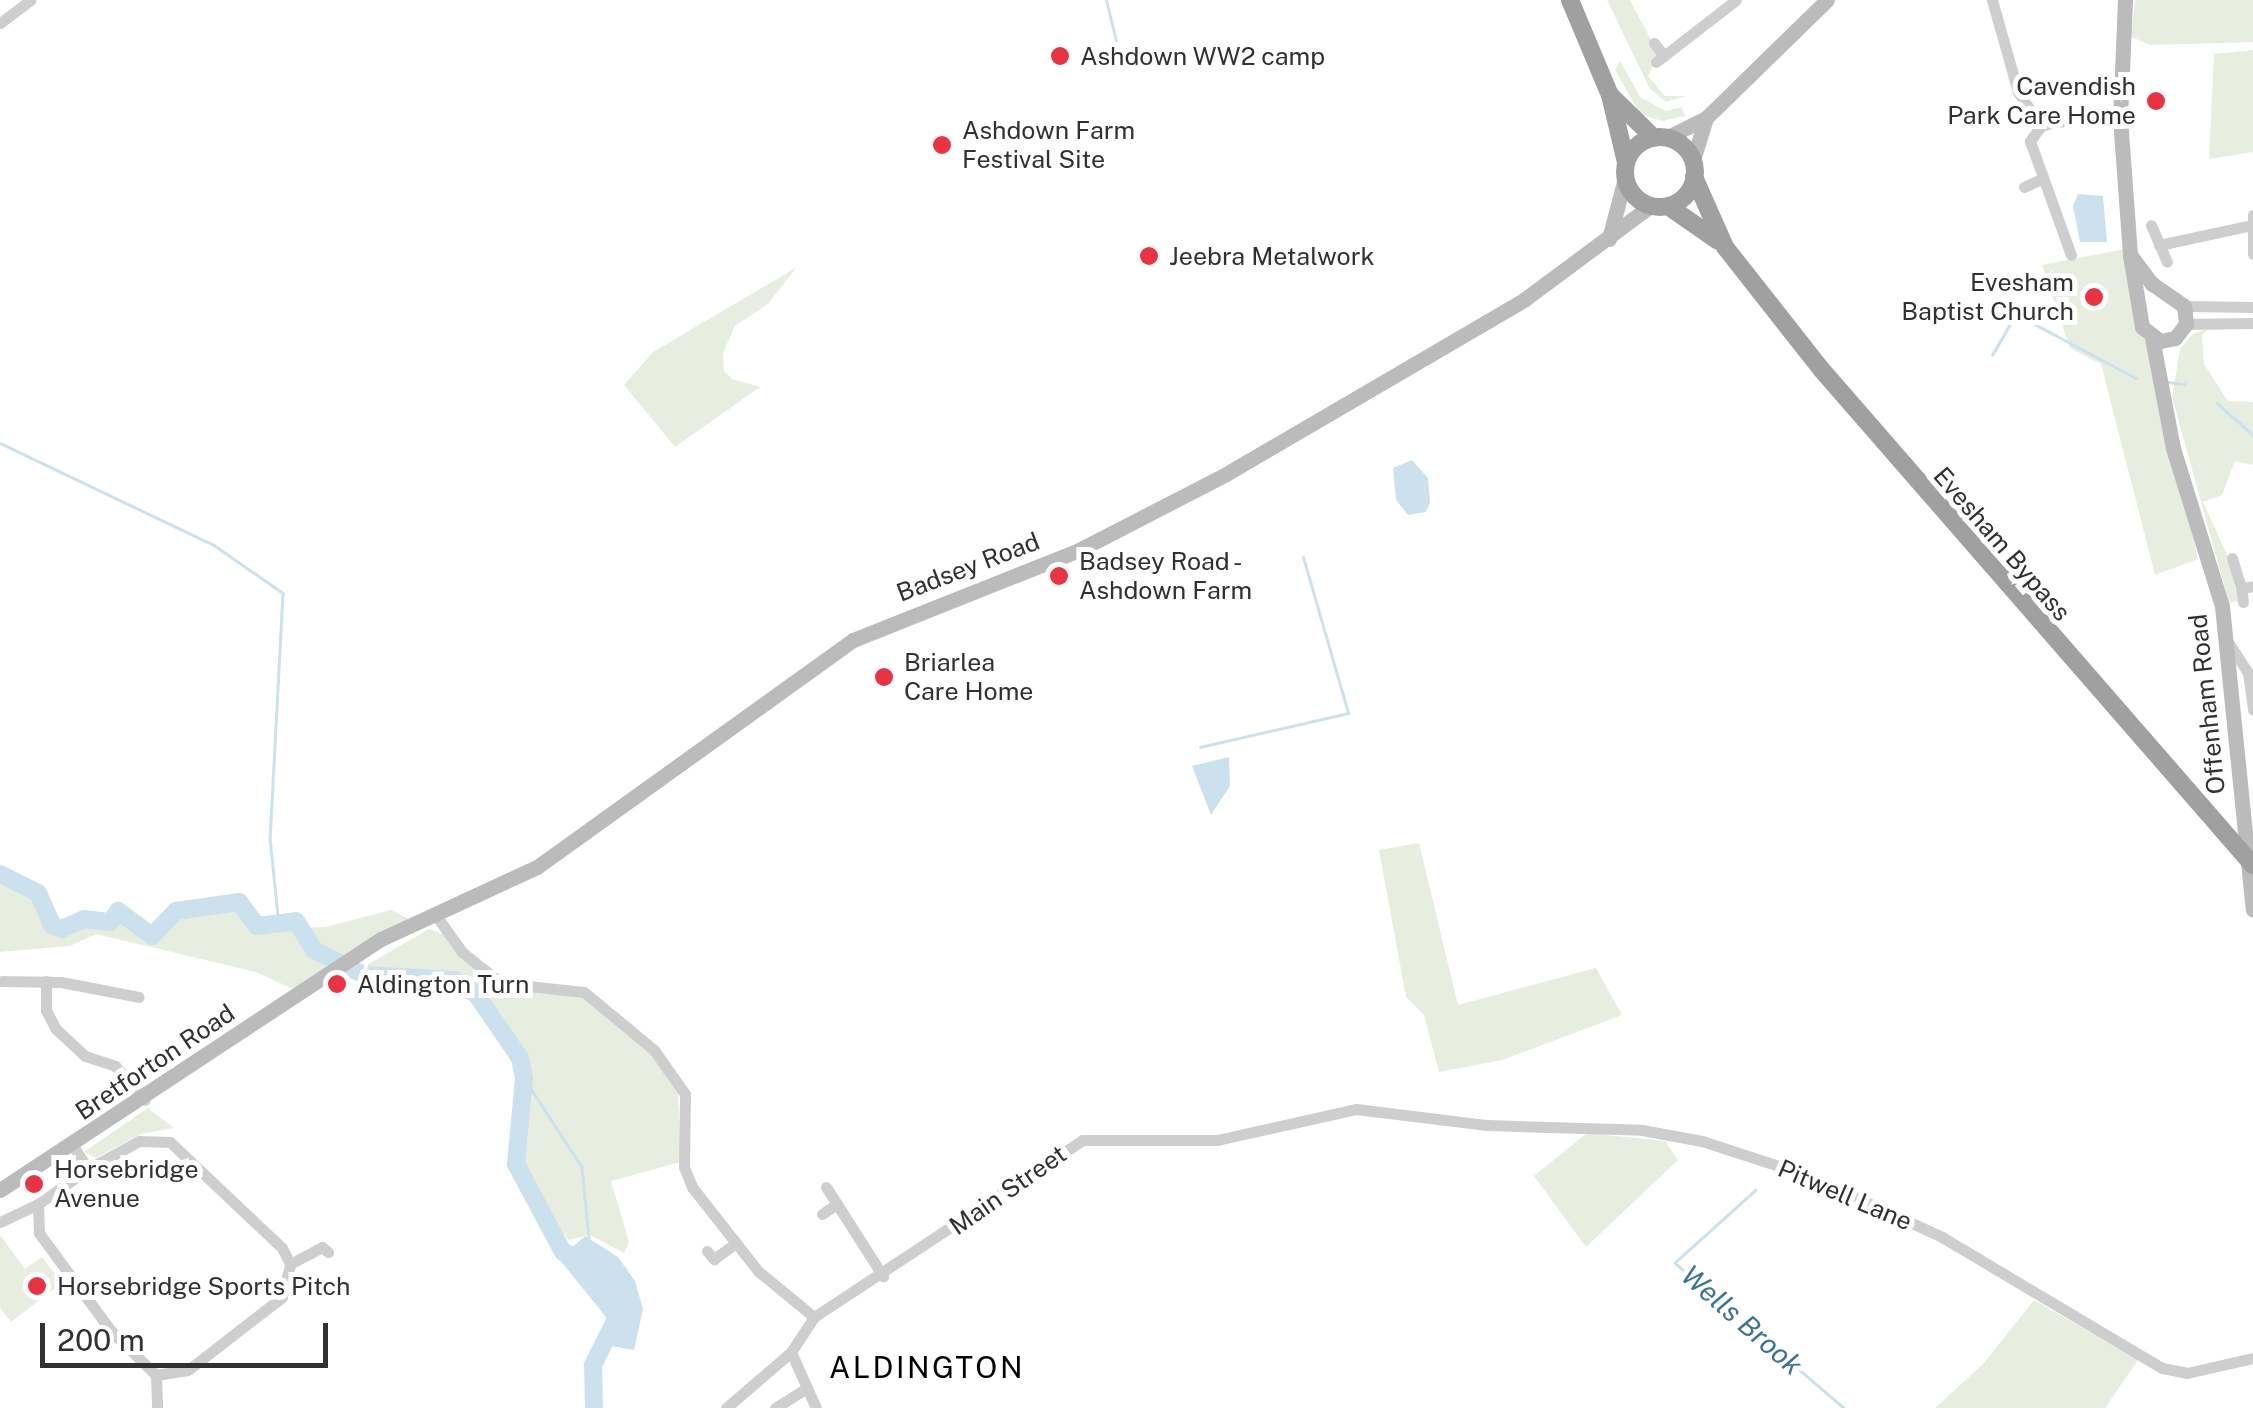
<!DOCTYPE html>
<style>
body{margin:0}
#map{position:relative;width:2253px;height:1408px;overflow:hidden;background:#fff;font-family:"Public Sans",sans-serif}
div>[style]{position:absolute}
[style*='--x']{left:calc(var(--x)*1px);top:calc(var(--y)*1px);width:calc(var(--w)*1px);rotate:calc(var(--a)*1deg)}
.green>*{inset:0;background:#e7eee0}
.water>*{inset:0;background:#cce1ee}
.stream>*{height:2.5px;margin:-1.25px;padding:0 1.25px;transform-origin:1.25px;border-radius:1.25px;background:#cce1ee}
.river>*{height:18px;margin:-9px;padding:0 9px;transform-origin:9px;border-radius:9px;background:#cce1ee}
.minor>*{height:11px;margin:-5.5px;padding:0 5.5px;transform-origin:5.5px;border-radius:5.5px;background:#cecece}
.secondary>*{height:15px;margin:-7.5px;padding:0 7.5px;transform-origin:7.5px;border-radius:7.5px;background:#bbb}
.trunk>*{height:18px;margin:-9px;padding:0 9px;transform-origin:9px;border-radius:9px;background:#a0a0a0}
.trunk>.ring{margin:-9px;padding:0;box-sizing:content-box;background:none;border:18px solid #a0a0a0;border-radius:50%}
.dots>*{width:28px;height:28px;translate:-50% -50%;box-sizing:border-box;border:5px solid #fff;border-radius:50%}
span{translate:-50% -50%;white-space:nowrap;text-align:center;line-height:1.15;-webkit-text-stroke:10px #fff;paint-order:stroke}
.poi-label{font-size:25px;color:#313131}
.left{translate:0 -50%;text-align:left}
.right{translate:-100% -50%;text-align:right}
.street-label{font-size:25px;color:#313131}
.water-label{font-size:28px;color:#3d7496;font-style:italic}
.quarter-label{font-size:30px;color:#000;letter-spacing:2.5px}
.scale{position:absolute;left:40px;top:1323px;width:288px;height:45px;box-sizing:border-box;border:5px solid #313131;border-top:0;padding-left:12px;font-size:30px;line-height:35px;white-space:nowrap;color:#313131;-webkit-text-stroke:8px #fff;paint-order:stroke}
</style>
<div id="map">
<div class="green">
<div style="clip-path:polygon(1607px 0,1630px 0,1659px 55px,1648px 76px,1665px 96px,1686px 96px,1666px 102px,1650px 89px)"></div>
<div style="clip-path:polygon(2135px 0,2253px 0,2253px 42px,2151px 45px,2131px 37px)"></div>
<div style="clip-path:polygon(2253px 50px,2253px 152px,2209px 159px,2214px 54px)"></div>
<div style="clip-path:polygon(1620px 61px,1641px 98px,1666px 111px,1682px 107px,1685px 116px,1662px 121px,1640px 114px,1615px 70px)"></div>
<div style="clip-path:polygon(2125px 249px,2139px 333px,2149px 344px,2198px 559px,2155px 575px,2101px 364px,2070px 348px,2042px 265px)"></div>
<div style="clip-path:polygon(797px 267px,768px 304px,735px 326px,723px 353px,724px 371px,732px 379px,760px 387px,675px 447px,624px 385px,653px 352px)"></div>
<div style="clip-path:polygon(2209px 328px,2202px 335px,2204px 364px,2228px 401px,2253px 402px,2253px 465px,2235px 461px,2222px 495px,2203px 502px,2228px 557px,2238px 601px,2229px 603px,2172px 397px,2180px 349px,2193px 334px)"></div>
<div style="clip-path:polygon(1419px 843px,1458px 1005px,1596px 968px,1622px 1015px,1502px 1060px,1439px 1072px,1424px 1015px,1406px 997px,1379px 850px)"></div>
<div style="clip-path:polygon(0 874px,38px 893px,52px 925px,61px 929px,84px 919px,109px 922px,118px 911px,152px 936px,176px 911px,239px 902px,257px 926px,268px 928px,296px 921px,302px 928px,326px 927px,391px 910px,411px 920px,295px 990px,256px 972px,96px 934px,70px 946px,0 952px)"></div>
<div style="clip-path:polygon(429px 929px,443px 934px,505px 990px,569px 993px,597px 1004px,662px 1064px,678px 1088px,681px 1162px,611px 1181px,629px 1242px,624px 1253px,590px 1235px,569px 1240px,540px 1204px,523px 1164px,520px 1058px,476px 994px,455px 980px,384px 979px,367px 965px)"></div>
<div style="clip-path:polygon(148px 1108px,174px 1128px,141px 1134px,96px 1158px,84px 1152px)"></div>
<div style="clip-path:polygon(1587px 1133px,1665px 1141px,1678px 1160px,1586px 1247px,1534px 1176px)"></div>
<div style="clip-path:polygon(0 1235px,25px 1269px,42px 1257px,62px 1283px,11px 1322px,0 1308px)"></div>
<div style="clip-path:polygon(2034px 1300px,2138px 1360px,2105px 1408px,1935px 1408px,1983px 1364px)"></div>
</div>
<div class="water">
<div style="clip-path:polygon(2078px 194px,2103px 196px,2107px 242px,2080px 242px,2073px 206px)"></div>
<div style="clip-path:polygon(1412px 460px,1428px 478px,1430px 503px,1426px 512px,1408px 515px,1396px 500px,1393px 468px)"></div>
<div style="clip-path:polygon(1229px 757px,1230px 786px,1211px 815px,1192px 766px)"></div>
<div style="clip-path:polygon(585px 1236px,618px 1257px,635px 1281px,643px 1309px,634px 1350px,606px 1345px,606px 1317px,559px 1259px)"></div>
</div>
<div class="stream">
<div style="--x:1091;--y:58;--w:28;--a:-18"></div>
<div style="--x:1118;--y:49;--w:50;--a:-103.8"></div>
<div style="--x:1992;--y:355;--w:48;--a:-59.7"></div>
<div style="--x:2016;--y:314;--w:136;--a:28.1"></div>
<div style="--x:2168;--y:382;--w:17;--a:7"></div>
<div style="--x:2217;--y:403;--w:48;--a:41.6"></div>
<div style="--x:0;--y:443;--w:237;--a:25.5"></div>
<div style="--x:214;--y:545;--w:84;--a:34.8"></div>
<div style="--x:283;--y:593;--w:244;--a:93"></div>
<div style="--x:270;--y:837;--w:88;--a:84.2"></div>
<div style="--x:1200;--y:747;--w:152;--a:-12.9"></div>
<div style="--x:1348;--y:713;--w:162;--a:-106.1"></div>
<div style="--x:524;--y:1078;--w:106;--a:56.9"></div>
<div style="--x:582;--y:1167;--w:71;--a:84.4"></div>
<div style="--x:1756;--y:1190;--w:109;--a:138"></div>
<div style="--x:1675;--y:1263;--w:223;--a:40.6"></div>
</div>
<div class="river">
<div style="--x:0;--y:874;--w:42;--a:26.6"></div>
<div style="--x:38;--y:893;--w:35;--a:66"></div>
<div style="--x:52;--y:925;--w:10;--a:24"></div>
<div style="--x:61;--y:929;--w:25;--a:-23"></div>
<div style="--x:84;--y:919;--w:26;--a:7"></div>
<div style="--x:110;--y:922;--w:14;--a:-54"></div>
<div style="--x:118;--y:911;--w:42;--a:36.3"></div>
<div style="--x:152;--y:936;--w:35;--a:-46"></div>
<div style="--x:176;--y:911;--w:64;--a:-8.1"></div>
<div style="--x:239;--y:902;--w:30;--a:53"></div>
<div style="--x:257;--y:926;--w:39;--a:-7"></div>
<div style="--x:296;--y:921;--w:34;--a:58"></div>
<div style="--x:314;--y:950;--w:56;--a:26.6"></div>
<div style="--x:364;--y:975;--w:91;--a:3.1"></div>
<div style="--x:455;--y:980;--w:25;--a:34"></div>
<div style="--x:476;--y:994;--w:78;--a:55.5"></div>
<div style="--x:520;--y:1058;--w:20;--a:79"></div>
<div style="--x:524;--y:1078;--w:86;--a:95.3"></div>
<div style="--x:516;--y:1164;--w:100;--a:61.9"></div>
<div style="--x:563;--y:1252;--w:22;--a:18"></div>
<div style="--x:594;--y:1408;--w:43;--a:-91.3"></div>
<div style="--x:593;--y:1365;--w:45;--a:-63.4"></div>
</div>
<div class="minor">
<div style="--x:1992;--y:0;--w:96;--a:74.2"></div>
<div style="--x:2018;--y:92;--w:41;--a:55.9"></div>
<div style="--x:0;--y:23;--w:38;--a:-37"></div>
<div style="--x:1654;--y:43;--w:16;--a:52"></div>
<div style="--x:1656;--y:62;--w:101;--a:-37.8"></div>
<div style="--x:2024;--y:187;--w:21;--a:-25"></div>
<div style="--x:2253;--y:215;--w:39;--a:90"></div>
<div style="--x:2151;--y:225;--w:40;--a:66.6"></div>
<div style="--x:2159;--y:245;--w:91;--a:-12.1"></div>
<div style="--x:2071;--y:255;--w:121;--a:-109.8"></div>
<div style="--x:2030;--y:141;--w:19;--a:-54"></div>
<div style="--x:2041;--y:126;--w:15;--a:-16"></div>
<div style="--x:2055;--y:122;--w:65;--a:-3.5"></div>
<div style="--x:2184;--y:306;--w:69;--a:0.8"></div>
<div style="--x:2186;--y:324;--w:67;--a:-0.9"></div>
<div style="--x:2232;--y:558;--w:31;--a:73"></div>
<div style="--x:2243;--y:602;--w:14;--a:-98"></div>
<div style="--x:2241;--y:588;--w:12;--a:-9"></div>
<div style="--x:2228;--y:642;--w:37;--a:57"></div>
<div style="--x:2248;--y:673;--w:37;--a:82"></div>
<div style="--x:435;--y:914;--w:47;--a:54.6"></div>
<div style="--x:462;--y:952;--w:50;--a:38.5"></div>
<div style="--x:501;--y:983;--w:83;--a:6.2"></div>
<div style="--x:584;--y:992;--w:91;--a:39.6"></div>
<div style="--x:654;--y:1050;--w:54;--a:54.8"></div>
<div style="--x:685;--y:1094;--w:73;--a:90.8"></div>
<div style="--x:684;--y:1167;--w:22;--a:68"></div>
<div style="--x:692;--y:1187;--w:107;--a:51.8"></div>
<div style="--x:758;--y:1271;--w:72;--a:39.4"></div>
<div style="--x:2;--y:981;--w:59;--a:1"></div>
<div style="--x:61;--y:982;--w:79;--a:10.9"></div>
<div style="--x:46;--y:981;--w:29;--a:90"></div>
<div style="--x:46;--y:1010;--w:20;--a:63"></div>
<div style="--x:55;--y:1028;--w:41;--a:43"></div>
<div style="--x:85;--y:1056;--w:32;--a:18"></div>
<div style="--x:115;--y:1066;--w:45;--a:48.6"></div>
<div style="--x:73;--y:1146;--w:27;--a:57"></div>
<div style="--x:88;--y:1169;--w:58;--a:-28.8"></div>
<div style="--x:139;--y:1141;--w:31;--a:2"></div>
<div style="--x:170;--y:1142;--w:154;--a:43.4"></div>
<div style="--x:282;--y:1248;--w:18;--a:63"></div>
<div style="--x:290;--y:1264;--w:36;--a:-28"></div>
<div style="--x:322;--y:1247;--w:8;--a:40"></div>
<div style="--x:88;--y:1169;--w:61;--a:145"></div>
<div style="--x:38;--y:1204;--w:29;--a:88"></div>
<div style="--x:39;--y:1233;--w:122;--a:53.7"></div>
<div style="--x:111;--y:1331;--w:63;--a:44.4"></div>
<div style="--x:156;--y:1375;--w:32;--a:-9"></div>
<div style="--x:188;--y:1370;--w:119;--a:-37.8"></div>
<div style="--x:282;--y:1297;--w:34;--a:-76"></div>
<div style="--x:826;--y:1187;--w:106;--a:57.4"></div>
<div style="--x:822;--y:1214;--w:18;--a:-34"></div>
<div style="--x:0;--y:1222;--w:42;--a:-25.3"></div>
<div style="--x:707;--y:1251;--w:11;--a:49"></div>
<div style="--x:714;--y:1259;--w:27;--a:-36"></div>
<div style="--x:814;--y:1317;--w:321;--a:-33.4"></div>
<div style="--x:1082;--y:1140;--w:135;--a:0"></div>
<div style="--x:1217;--y:1140;--w:142;--a:-12.6"></div>
<div style="--x:1356;--y:1109;--w:132;--a:7"></div>
<div style="--x:1487;--y:1125;--w:155;--a:1.8"></div>
<div style="--x:1642;--y:1130;--w:61;--a:10.4"></div>
<div style="--x:1702;--y:1141;--w:113;--a:18.1"></div>
<div style="--x:1809;--y:1176;--w:146;--a:24.6"></div>
<div style="--x:1942;--y:1237;--w:256;--a:30.8"></div>
<div style="--x:2162;--y:1368;--w:25;--a:11"></div>
<div style="--x:2187;--y:1373;--w:68;--a:-12.8"></div>
<div style="--x:791;--y:1352;--w:61;--a:65.9"></div>
<div style="--x:156;--y:1375;--w:33;--a:88"></div>
<div style="--x:726;--y:1408;--w:86;--a:-40.7"></div>
<div style="--x:791;--y:1352;--w:42;--a:-56.7"></div>
<div style="--x:775;--y:1408;--w:36;--a:-32"></div>
</div>
<div class="secondary">
<div style="--x:2125;--y:0;--w:118;--a:92.4"></div>
<div style="--x:2120;--y:118;--w:137;--a:85.8"></div>
<div style="--x:2130;--y:255;--w:73;--a:80.5"></div>
<div style="--x:2142;--y:327;--w:23;--a:38"></div>
<div style="--x:2160;--y:341;--w:15;--a:-11"></div>
<div style="--x:2175;--y:338;--w:18;--a:-52"></div>
<div style="--x:2186;--y:324;--w:18;--a:-96"></div>
<div style="--x:2184;--y:306;--w:39;--a:-145"></div>
<div style="--x:2152;--y:284;--w:36;--a:-127"></div>
<div style="--x:1666;--y:138;--w:45;--a:-26.6"></div>
<div style="--x:1706;--y:118;--w:169;--a:-44.3"></div>
<div style="--x:1693;--y:160;--w:44;--a:-72.8"></div>
<div style="--x:1609;--y:239;--w:63;--a:-75.3"></div>
<div style="--x:2152;--y:338;--w:112;--a:79.2"></div>
<div style="--x:2173;--y:448;--w:165;--a:72.8"></div>
<div style="--x:2222;--y:606;--w:305;--a:84.2"></div>
<div style="--x:0;--y:1190;--w:456;--a:-33.4"></div>
<div style="--x:381;--y:939;--w:172;--a:-24.8"></div>
<div style="--x:537;--y:867;--w:389;--a:-35.7"></div>
<div style="--x:853;--y:640;--w:243;--a:-21.7"></div>
<div style="--x:1079;--y:550;--w:165;--a:-27.3"></div>
<div style="--x:1226;--y:474;--w:346;--a:-30.3"></div>
<div style="--x:1525;--y:299;--w:156;--a:-36.6"></div>
</div>
<div class="trunk">
<div style="--x:1570;--y:0;--w:103;--a:67.2"></div>
<div style="--x:1610;--y:95;--w:69;--a:76.6"></div>
<div style="--x:1611;--y:96;--w:60;--a:44.3"></div>
<div class="ring" style="left:1625px;top:137px;width:52px;height:52px"></div>
<div style="--x:1694;--y:177;--w:77;--a:66.1"></div>
<div style="--x:1725;--y:247;--w:155;--a:51.8"></div>
<div style="--x:1821;--y:369;--w:658;--a:48.95"></div>
<div style="--x:1668;--y:206;--w:60;--a:34.8"></div>
</div>
<div class="dots">
<div style="left:1060px;top:56px;background:#e83343"></div>
<div style="left:2156px;top:101px;background:#e83343"></div>
<div style="left:942px;top:145px;background:#e83343"></div>
<div style="left:1149px;top:256px;background:#e83343"></div>
<div style="left:2094px;top:297px;background:#e83343"></div>
<div style="left:1059px;top:576px;background:#e83343"></div>
<div style="left:884px;top:677px;background:#e83343"></div>
<div style="left:337px;top:984px;background:#e83343"></div>
<div style="left:34px;top:1184px;background:#e83343"></div>
<div style="left:37px;top:1286px;background:#e83343"></div>
</div>
<div class="poi-label">
<span class="left" style="left:1080px;top:56px">Ashdown WW2 camp</span>
<span class="right" style="left:2136px;top:101px">Cavendish<br>Park Care Home</span>
<span class="left" style="left:962px;top:145px">Ashdown Farm<br>Festival Site</span>
<span class="left" style="left:1169px;top:256px">Jeebra Metalwork</span>
<span class="right" style="left:2074px;top:297px">Evesham<br>Baptist Church</span>
<span class="left" style="left:1079px;top:576px">Badsey Road -<br>Ashdown Farm</span>
<span class="left" style="left:904px;top:677px">Briarlea<br>Care Home</span>
<span class="left" style="left:357px;top:984px">Aldington Turn</span>
<span class="left" style="left:54px;top:1184px">Horsebridge<br>Avenue</span>
<span class="left" style="left:57px;top:1286px">Horsebridge Sports Pitch</span>
</div>
<div class="street-label">
<span style="left:2002px;top:544px;rotate:49deg">Evesham Bypass</span>
<span style="left:968px;top:567px;rotate:-21deg">Badsey Road</span>
<span style="left:2207px;top:704px;rotate:-96deg">Offenham Road</span>
<span style="left:155px;top:1062px;rotate:-34deg">Bretforton Road</span>
<span style="left:1008px;top:1190px;rotate:-35deg">Main Street</span>
<span style="left:1845px;top:1195px;rotate:23deg">Pitwell Lane</span>
</div>
<div class="water-label">
<span style="left:1742px;top:1320px;rotate:41deg">Wells Brook</span>
</div>
<div class="quarter-label">
<span style="left:927px;top:1367px">ALDINGTON</span>
</div>
<div class="scale">200 m</div>
</div>
